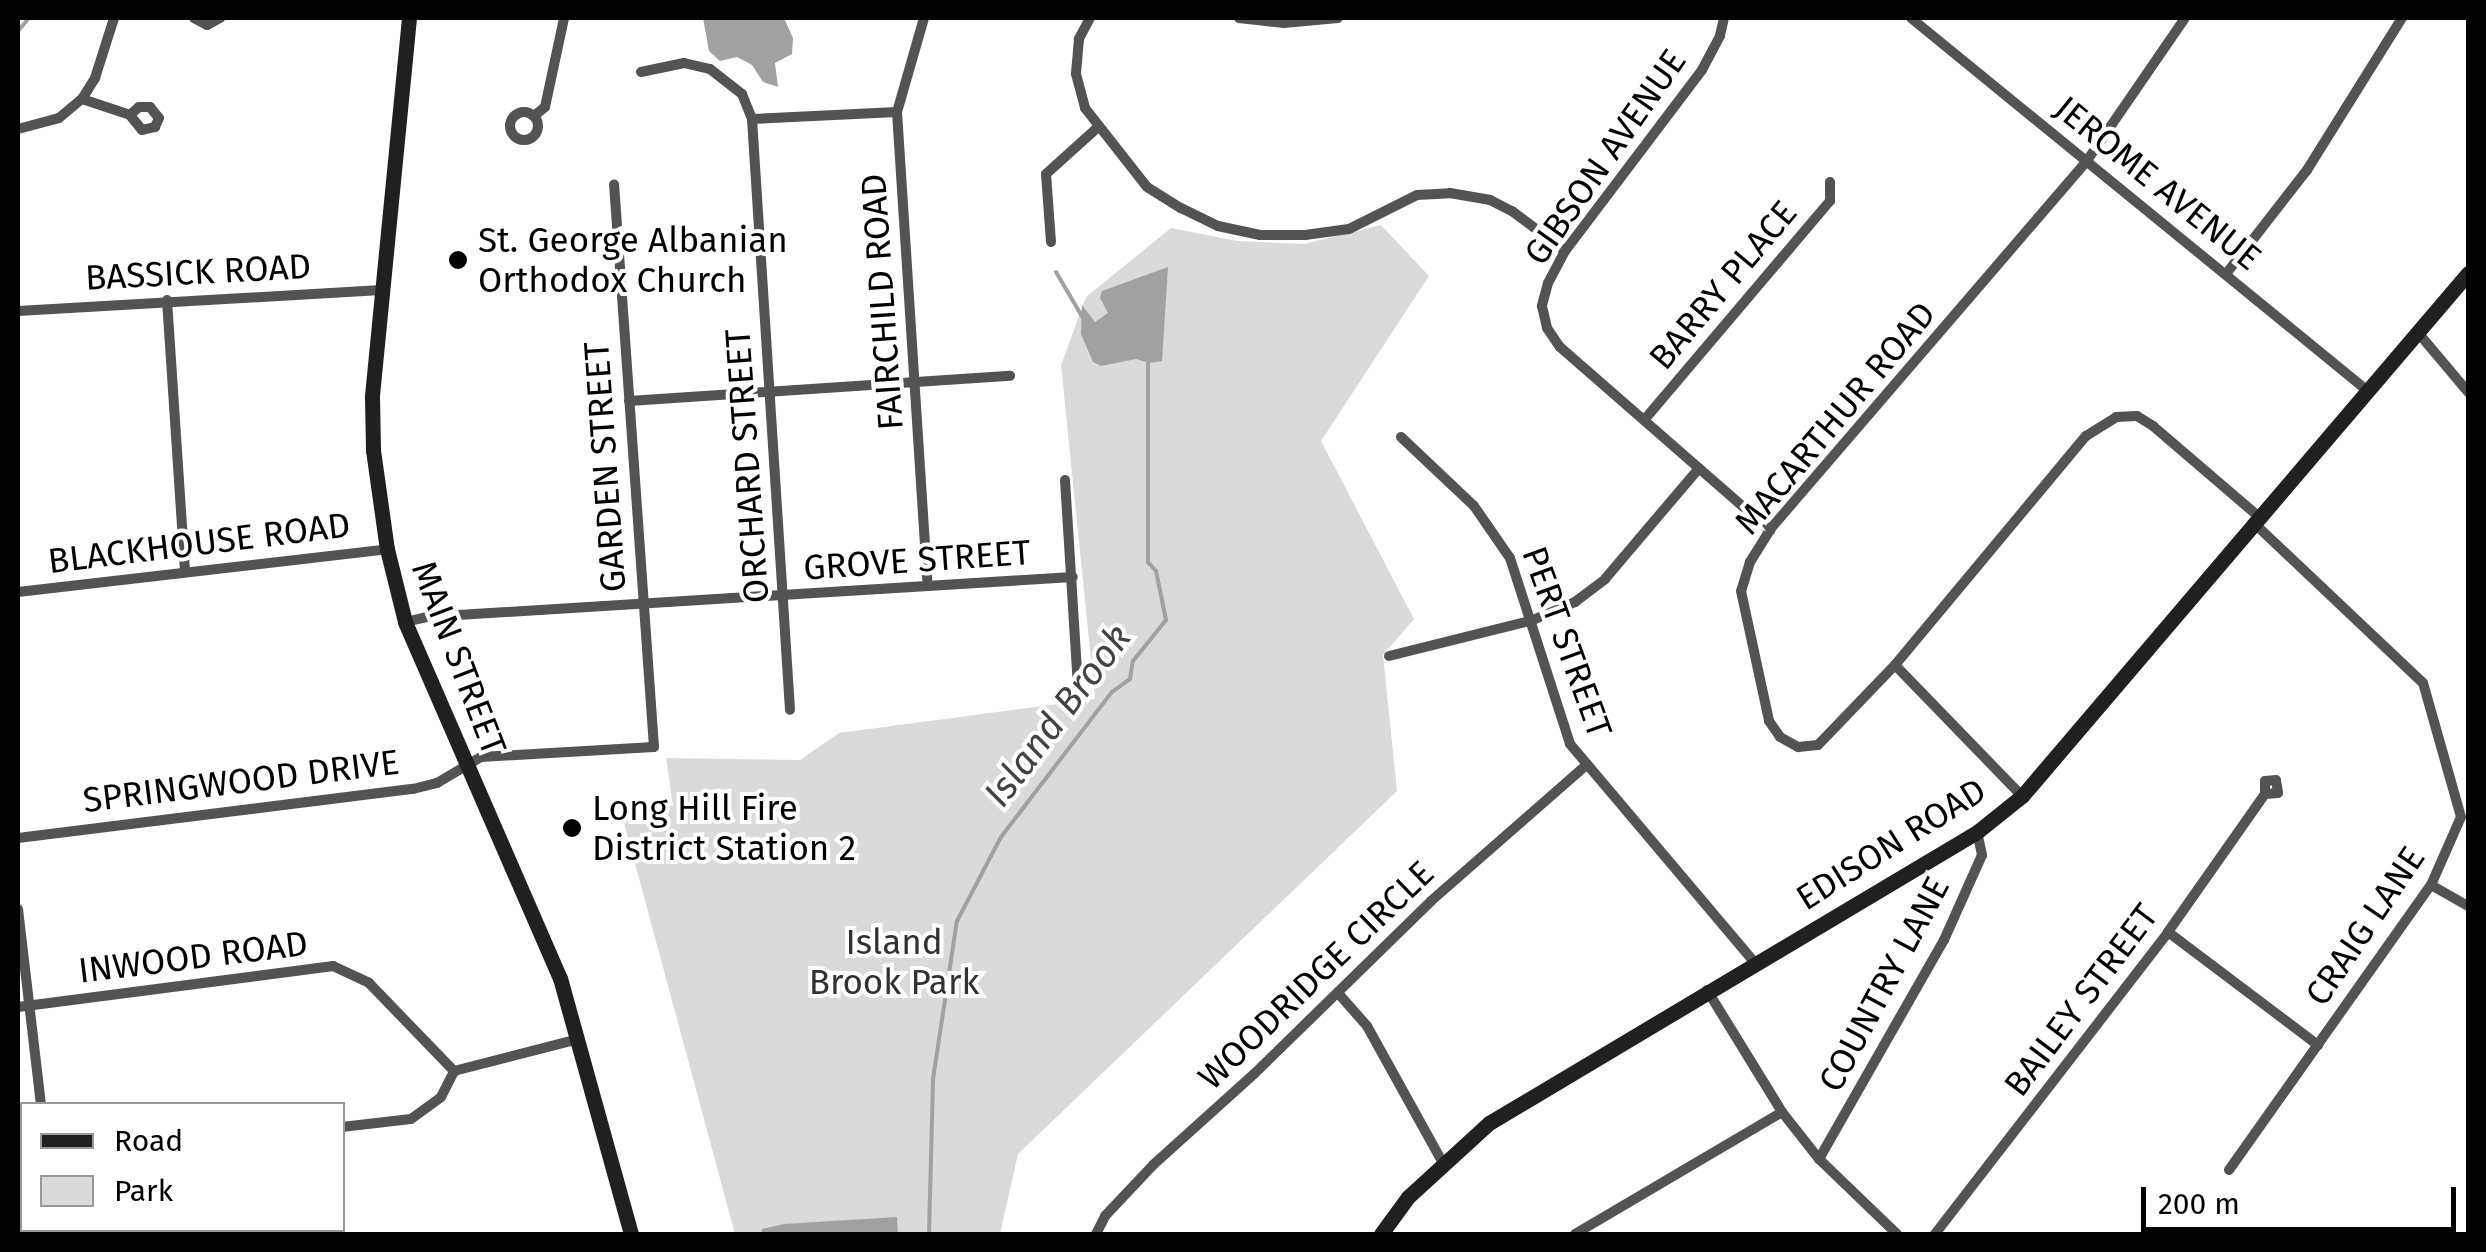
<!DOCTYPE html>
<style>
body{margin:0}
#map{position:relative;width:2486px;height:1252px;overflow:hidden;background:#fff;font-family:"Fira Sans",sans-serif}
div>[style]{position:absolute}
[style*='--x']{left:calc(var(--x)*1px);top:calc(var(--y)*1px);width:calc(var(--w)*1px);rotate:calc(var(--a)*1deg)}
.green>*{inset:0;background:#dadada}
.water>*{inset:0;background:#a1a1a1}
.stream>*{height:4px;margin:-2px;padding:0 2px;transform-origin:2px;border-radius:2px;background:#a1a1a1}
.street>*{height:10px;margin:-5px;padding:0 5px;transform-origin:5px;border-radius:5px;background:#535353}
.street>.ring{margin:-5px;padding:0;box-sizing:content-box;background:none;border:10px solid #535353;border-radius:50%}
.secondary>*{height:15px;margin:-7.5px;padding:0 7.5px;transform-origin:7.5px;border-radius:7.5px;background:#202020}
.dots>*{width:28px;height:28px;translate:-50% -50%;box-sizing:border-box;border:5px solid #fff;border-radius:50%}
span{translate:-50% -50%;white-space:nowrap;text-align:center;line-height:1.15;-webkit-text-stroke:8px #fff;paint-order:stroke}
.street-label{font-size:35px;color:#000}
.poi-label{font-size:35px;color:#000}
.left{translate:0 -50%;text-align:left}
.park-label{font-size:35px;color:#313131}
.water-label{font-size:38px;color:#424242;font-style:italic}
.frame{position:absolute;inset:0;border:20px solid #000;pointer-events:none}
.legend{position:absolute;left:20px;top:1102px;width:325px;height:130px;box-sizing:border-box;background:#fff;border:2px solid #999;margin:0;padding:12px 18px;list-style:none;font-size:30px;color:#000}
.legend li{display:flex;align-items:center;gap:20px;height:50px}
.legend b{width:50px;border:2px solid #999}
.scale{position:absolute;left:2141px;top:1187px;width:315px;height:45px;box-sizing:border-box;border:5px solid #000;border-top:0;padding-left:12px;font-size:30px;line-height:35px;white-space:nowrap;color:#000;-webkit-text-stroke:8px #fff;paint-order:stroke}
</style>
<div id="map">
<div class="green">
<div style="clip-path:polygon(1381px 225px,1429px 276px,1321px 441px,1414px 619px,1383px 655px,1397px 791px,1018px 1154px,1000px 1234px,735px 1234px,620px 808px,673px 806px,666px 758px,800px 760px,839px 733px,1095px 699px,1061px 365px,1086px 297px,1171px 228px,1237px 241px,1304px 244px)"></div>
</div>
<div class="water">
<div style="clip-path:polygon(703px 18px,784px 18px,793px 38px,792px 54px,775px 63px,778px 87px,763px 82px,752px 65px,737px 57px,720px 61px,709px 51px)"></div>
<div style="clip-path:polygon(1168px 267px,1162px 361px,1149px 363px,1136px 359px,1101px 366px,1093px 362px,1081px 334px,1082px 305px,1095px 322px,1108px 313px,1100px 298px,1102px 291px)"></div>
<div style="clip-path:polygon(897px 1217px,898px 1234px,762px 1234px,762px 1229px,784px 1224px)"></div>
</div>
<div class="stream">
<div style="--x:18;--y:31;--w:17;--a:-50"></div>
<div style="--x:1056;--y:272;--w:56;--a:59.7"></div>
<div style="--x:929;--y:1234;--w:155;--a:-88.5"></div>
<div style="--x:933;--y:1079;--w:160;--a:-81.4"></div>
<div style="--x:957;--y:921;--w:95;--a:-62.4"></div>
<div style="--x:1001;--y:837;--w:183;--a:-52.6"></div>
<div style="--x:1112;--y:692;--w:22;--a:-36"></div>
<div style="--x:1130;--y:679;--w:18;--a:-81"></div>
<div style="--x:1133;--y:661;--w:53;--a:-51.2"></div>
<div style="--x:1166;--y:620;--w:50;--a:-101.5"></div>
<div style="--x:1156;--y:571;--w:12;--a:-132"></div>
<div style="--x:1148;--y:562;--w:203;--a:-90"></div>
</div>
<div class="street">
<div style="--x:194;--y:18;--w:15;--a:28"></div>
<div style="--x:207;--y:25;--w:15;--a:-28"></div>
<div style="--x:924;--y:18;--w:98;--a:106"></div>
<div style="--x:897;--y:112;--w:475;--a:86.3"></div>
<div style="--x:1090;--y:18;--w:24;--a:118"></div>
<div style="--x:1079;--y:39;--w:35;--a:95"></div>
<div style="--x:1076;--y:74;--w:35;--a:75"></div>
<div style="--x:1085;--y:108;--w:100;--a:51.9"></div>
<div style="--x:1147;--y:187;--w:40;--a:32"></div>
<div style="--x:1181;--y:208;--w:41;--a:25.9"></div>
<div style="--x:1218;--y:226;--w:43;--a:12.1"></div>
<div style="--x:1260;--y:235;--w:45;--a:0"></div>
<div style="--x:1305;--y:235;--w:44;--a:-7.8"></div>
<div style="--x:1349;--y:229;--w:76;--a:-26.6"></div>
<div style="--x:1417;--y:195;--w:33;--a:-3"></div>
<div style="--x:1450;--y:193;--w:41;--a:9.9"></div>
<div style="--x:1490;--y:200;--w:25;--a:27"></div>
<div style="--x:1512;--y:211;--w:66;--a:37"></div>
<div style="--x:1239;--y:18;--w:45;--a:6.3"></div>
<div style="--x:1284;--y:23;--w:54;--a:-5.3"></div>
<div style="--x:1724;--y:18;--w:18;--a:103"></div>
<div style="--x:1720;--y:36;--w:38;--a:118"></div>
<div style="--x:1702;--y:70;--w:227;--a:127.1"></div>
<div style="--x:1565;--y:251;--w:36;--a:118"></div>
<div style="--x:1548;--y:283;--w:24;--a:105"></div>
<div style="--x:1542;--y:306;--w:23;--a:77"></div>
<div style="--x:1547;--y:328;--w:23;--a:56"></div>
<div style="--x:1560;--y:347;--w:279;--a:41.1"></div>
<div style="--x:1911;--y:18;--w:591;--a:39.23"></div>
<div style="--x:2185;--y:18;--w:175;--a:124.5"></div>
<div style="--x:2086;--y:162;--w:485;--a:130.7"></div>
<div style="--x:1770;--y:530;--w:38;--a:122"></div>
<div style="--x:1750;--y:562;--w:30;--a:107"></div>
<div style="--x:1741;--y:591;--w:133;--a:77.8"></div>
<div style="--x:1769;--y:721;--w:19;--a:55"></div>
<div style="--x:1780;--y:737;--w:21;--a:29"></div>
<div style="--x:1798;--y:747;--w:20;--a:-6"></div>
<div style="--x:1818;--y:745;--w:111;--a:-46.1"></div>
<div style="--x:1895;--y:665;--w:298;--a:-50.2"></div>
<div style="--x:2086;--y:436;--w:36;--a:-32"></div>
<div style="--x:2116;--y:417;--w:21;--a:-3"></div>
<div style="--x:2137;--y:416;--w:19;--a:32"></div>
<div style="--x:2153;--y:426;--w:138;--a:40.6"></div>
<div style="--x:641;--y:72;--w:44;--a:-11.8"></div>
<div style="--x:684;--y:63;--w:27;--a:13"></div>
<div style="--x:710;--y:69;--w:41;--a:38"></div>
<div style="--x:742;--y:94;--w:27;--a:68"></div>
<div style="--x:752;--y:119;--w:592;--a:86.32"></div>
<div style="--x:82;--y:99;--w:51;--a:18.4"></div>
<div style="--x:130;--y:115;--w:12;--a:-42"></div>
<div style="--x:139;--y:107;--w:11;--a:0"></div>
<div style="--x:150;--y:107;--w:14;--a:51"></div>
<div style="--x:159;--y:118;--w:10;--a:114"></div>
<div style="--x:155;--y:127;--w:13;--a:167"></div>
<div style="--x:142;--y:130;--w:19;--a:-129"></div>
<div class="ring" style="left:510px;top:112px;width:18px;height:18px"></div>
<div style="--x:534;--y:116;--w:14;--a:-39"></div>
<div style="--x:545;--y:107;--w:91;--a:-77.9"></div>
<div style="--x:752;--y:119;--w:145;--a:-2.8"></div>
<div style="--x:18;--y:129;--w:42;--a:-15"></div>
<div style="--x:59;--y:118;--w:30;--a:-40"></div>
<div style="--x:82;--y:99;--w:25;--a:-58"></div>
<div style="--x:95;--y:78;--w:63;--a:-72.4"></div>
<div style="--x:1051;--y:242;--w:68;--a:-94.2"></div>
<div style="--x:1046;--y:174;--w:69;--a:-42"></div>
<div style="--x:2226;--y:274;--w:132;--a:-52.1"></div>
<div style="--x:2307;--y:170;--w:179;--a:-58"></div>
<div style="--x:167;--y:300;--w:272;--a:86.2"></div>
<div style="--x:18;--y:311;--w:364;--a:-3.3"></div>
<div style="--x:2420;--y:335;--w:75;--a:49.9"></div>
<div style="--x:629;--y:401;--w:382;--a:-3.8"></div>
<div style="--x:1645;--y:419;--w:286;--a:-49.7"></div>
<div style="--x:1830;--y:201;--w:19;--a:-90"></div>
<div style="--x:1401;--y:437;--w:100;--a:43.4"></div>
<div style="--x:1474;--y:506;--w:63;--a:55.3"></div>
<div style="--x:1510;--y:558;--w:195;--a:72.1"></div>
<div style="--x:1570;--y:744;--w:285;--a:49.8"></div>
<div style="--x:1065;--y:480;--w:205;--a:86.4"></div>
<div style="--x:18;--y:592;--w:371;--a:-6.6"></div>
<div style="--x:405;--y:622;--w:22;--a:-13"></div>
<div style="--x:426;--y:617;--w:648;--a:-3.54"></div>
<div style="--x:1389;--y:656;--w:148;--a:-14"></div>
<div style="--x:1533;--y:620;--w:46;--a:-23.2"></div>
<div style="--x:1575;--y:602;--w:38;--a:-37"></div>
<div style="--x:1605;--y:579;--w:145;--a:-49.7"></div>
<div style="--x:1895;--y:665;--w:182;--a:45.9"></div>
<div style="--x:18;--y:838;--w:398;--a:-7.1"></div>
<div style="--x:413;--y:789;--w:25;--a:-14"></div>
<div style="--x:437;--y:783;--w:51;--a:-30.6"></div>
<div style="--x:481;--y:757;--w:173;--a:-3.3"></div>
<div style="--x:654;--y:747;--w:564;--a:-94.06"></div>
<div style="--x:2431;--y:885;--w:43;--a:29.6"></div>
<div style="--x:18;--y:909;--w:196;--a:83.3"></div>
<div style="--x:2168;--y:932;--w:188;--a:37"></div>
<div style="--x:1707;--y:990;--w:143;--a:58.4"></div>
<div style="--x:1782;--y:1112;--w:60;--a:51.8"></div>
<div style="--x:1819;--y:1159;--w:108;--a:43.9"></div>
<div style="--x:1338;--y:993;--w:44;--a:48.7"></div>
<div style="--x:1367;--y:1026;--w:157;--a:61"></div>
<div style="--x:18;--y:1007;--w:318;--a:-7.4"></div>
<div style="--x:333;--y:966;--w:40;--a:25"></div>
<div style="--x:369;--y:983;--w:122;--a:46"></div>
<div style="--x:342;--y:1127;--w:69;--a:-6.6"></div>
<div style="--x:411;--y:1119;--w:37;--a:-36"></div>
<div style="--x:441;--y:1097;--w:29;--a:-63"></div>
<div style="--x:454;--y:1071;--w:129;--a:-14.4"></div>
<div style="--x:1819;--y:1159;--w:252;--a:-60.3"></div>
<div style="--x:1944;--y:940;--w:93;--a:-65.9"></div>
<div style="--x:1982;--y:855;--w:24;--a:-102"></div>
<div style="--x:18;--y:1164;--w:4;--a:0"></div>
<div style="--x:2229;--y:1170;--w:349;--a:-54.7"></div>
<div style="--x:2431;--y:885;--w:74;--a:-66.2"></div>
<div style="--x:2461;--y:817;--w:139;--a:-105.8"></div>
<div style="--x:2423;--y:683;--w:234;--a:-136.6"></div>
<div style="--x:1096;--y:1234;--w:20;--a:-63"></div>
<div style="--x:1105;--y:1216;--w:70;--a:-46.7"></div>
<div style="--x:1153;--y:1165;--w:137;--a:-42"></div>
<div style="--x:1255;--y:1073;--w:246;--a:-44.3"></div>
<div style="--x:1431;--y:901;--w:205;--a:-41.2"></div>
<div style="--x:1575;--y:1234;--w:240;--a:-30.5"></div>
<div style="--x:1935;--y:1234;--w:381;--a:-52.3"></div>
<div style="--x:2168;--y:932;--w:169;--a:-54.9"></div>
<div style="--x:2265;--y:794;--w:13;--a:-90"></div>
<div style="--x:2265;--y:781;--w:11;--a:-5"></div>
<div style="--x:2276;--y:780;--w:13;--a:81"></div>
<div style="--x:2278;--y:793;--w:13;--a:176"></div>
</div>
<div class="secondary">
<div style="--x:409;--y:18;--w:381;--a:95.6"></div>
<div style="--x:372;--y:397;--w:53;--a:88.9"></div>
<div style="--x:373;--y:450;--w:100;--a:82"></div>
<div style="--x:387;--y:549;--w:75;--a:76.1"></div>
<div style="--x:405;--y:622;--w:388;--a:66.5"></div>
<div style="--x:560;--y:978;--w:266;--a:74.5"></div>
<div style="--x:1381;--y:1234;--w:46;--a:-53.9"></div>
<div style="--x:1408;--y:1197;--w:110;--a:-42.4"></div>
<div style="--x:1489;--y:1123;--w:568;--a:-30.81"></div>
<div style="--x:1977;--y:832;--w:58;--a:-38.7"></div>
<div style="--x:2022;--y:796;--w:687;--a:-49.54"></div>
</div>
<div class="dots">
<div style="left:458px;top:260px;background:#000"></div>
<div style="left:572px;top:828px;background:#000"></div>
</div>
<div class="street-label">
<span style="left:1605px;top:157px;rotate:-55deg">GIBSON AVENUE</span>
<span style="left:2158px;top:183px;rotate:39deg">JEROME AVENUE</span>
<span style="left:198px;top:272px;rotate:-3deg">BASSICK ROAD</span>
<span style="left:1723px;top:285px;rotate:-50deg">BARRY PLACE</span>
<span style="left:882px;top:302px;rotate:-94deg">FAIRCHILD ROAD</span>
<span style="left:1835px;top:418px;rotate:-50deg">MACARTHUR ROAD</span>
<span style="left:747px;top:466px;rotate:-94deg">ORCHARD STREET</span>
<span style="left:605px;top:467px;rotate:-94deg">GARDEN STREET</span>
<span style="left:199px;top:543px;rotate:-7deg">BLACKHOUSE ROAD</span>
<span style="left:917px;top:560px;rotate:-4deg">GROVE STREET</span>
<span style="left:1567px;top:642px;rotate:70deg">PERT STREET</span>
<span style="left:459px;top:658px;rotate:69deg">MAIN STREET</span>
<span style="left:241px;top:781px;rotate:-7deg">SPRINGWOOD DRIVE</span>
<span style="left:1891px;top:844px;rotate:-32deg">EDISON ROAD</span>
<span style="left:2365px;top:926px;rotate:-56deg">CRAIG LANE</span>
<span style="left:193px;top:957px;rotate:-7deg">INWOOD ROAD</span>
<span style="left:1316px;top:975px;rotate:-44deg">WOODRIDGE CIRCLE</span>
<span style="left:1884px;top:984px;rotate:-62deg">COUNTRY LANE</span>
<span style="left:2081px;top:1000px;rotate:-53deg">BAILEY STREET</span>
</div>
<div class="poi-label">
<span class="left" style="left:478px;top:260px">St. George Albanian<br>Orthodox Church</span>
<span class="left" style="left:592px;top:828px">Long Hill Fire<br>District Station 2</span>
</div>
<div class="park-label">
<span style="left:894px;top:962px">Island<br>Brook Park</span>
</div>
<div class="water-label">
<span style="left:1058px;top:716px;rotate:-53deg">Island Brook</span>
</div>
<div class="frame"></div>
<ul class="legend">
<li><b style="height:12px;background:#202020"></b>Road</li>
<li><b style="height:28px;background:#dadada"></b>Park</li>
</ul>
<div class="scale">200 m</div>
</div>
